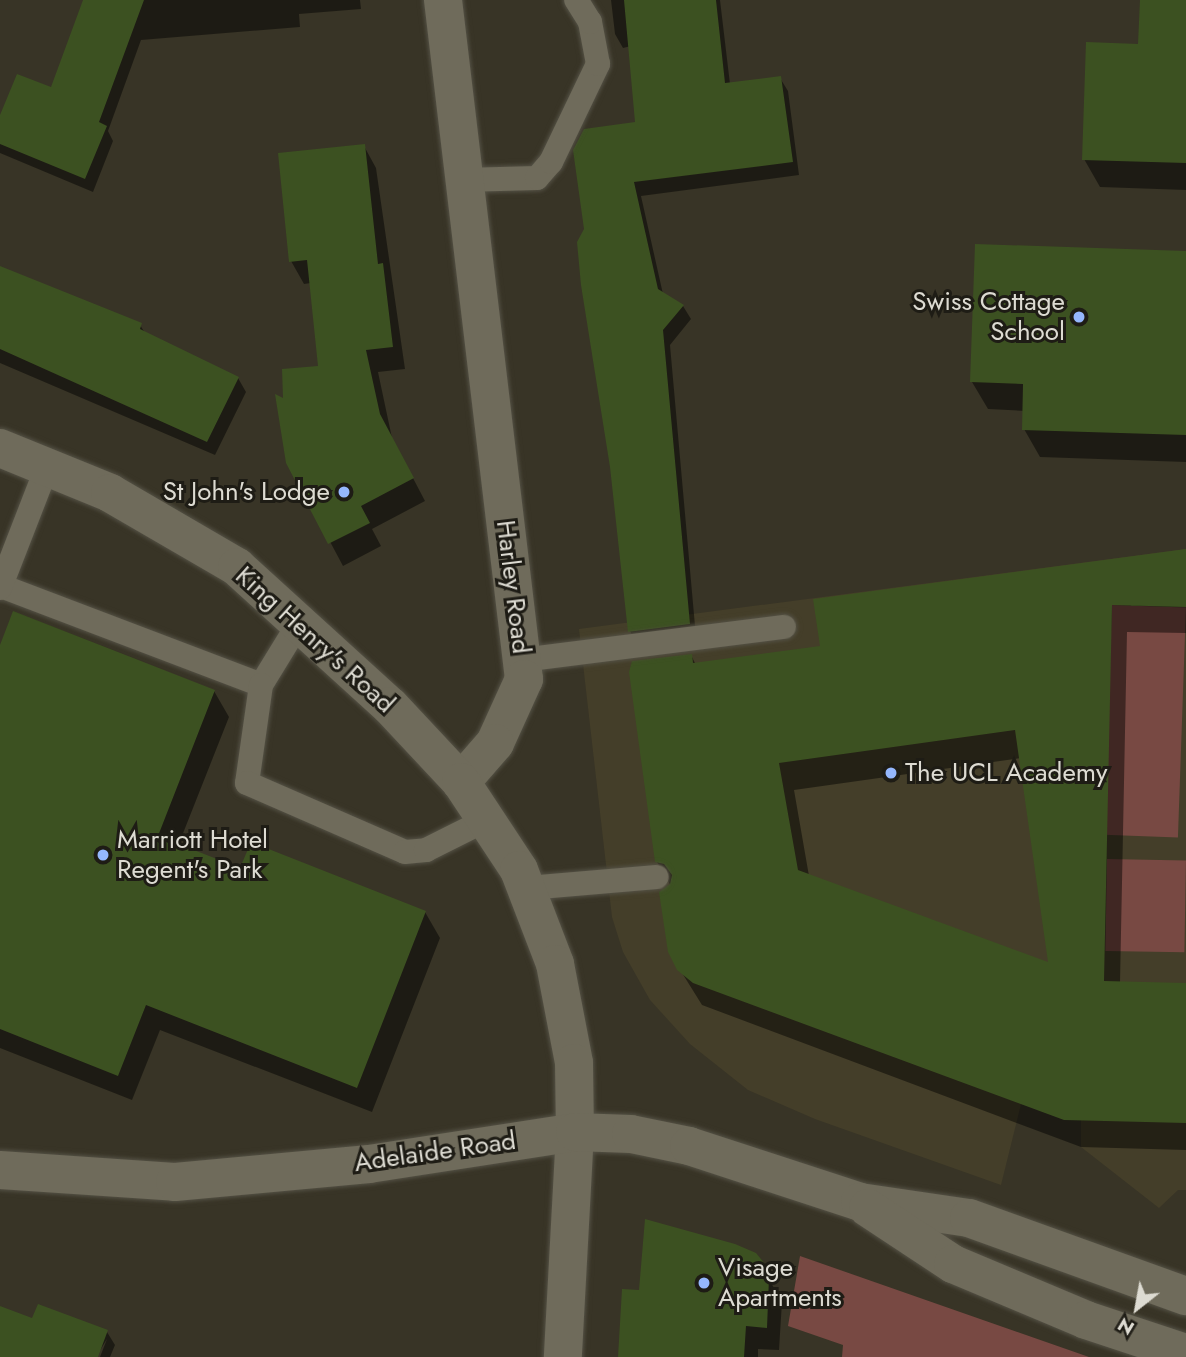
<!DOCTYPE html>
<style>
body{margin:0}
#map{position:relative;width:1186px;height:1357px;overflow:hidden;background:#383426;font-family:Jost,sans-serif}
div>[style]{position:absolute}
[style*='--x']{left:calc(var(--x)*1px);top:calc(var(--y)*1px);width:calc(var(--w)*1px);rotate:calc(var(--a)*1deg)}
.built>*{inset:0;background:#443e29}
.green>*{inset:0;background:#784943;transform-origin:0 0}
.shadow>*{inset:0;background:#0007}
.building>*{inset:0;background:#3c5121}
.roads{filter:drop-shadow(0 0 2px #545145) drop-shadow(0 0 2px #545145)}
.service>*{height:24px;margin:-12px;padding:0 12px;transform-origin:12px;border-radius:12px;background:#6f6b5b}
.minor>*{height:38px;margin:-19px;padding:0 19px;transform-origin:19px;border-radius:19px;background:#6f6b5b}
.secondary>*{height:38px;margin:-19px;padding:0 19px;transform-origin:19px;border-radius:19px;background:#6f6b5b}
.dots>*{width:19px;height:19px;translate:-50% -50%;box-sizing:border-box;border:4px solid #1e1c15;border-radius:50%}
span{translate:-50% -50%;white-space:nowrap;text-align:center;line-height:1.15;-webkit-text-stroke:6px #1e1c15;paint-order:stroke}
.poi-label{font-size:26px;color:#dddbd2}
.right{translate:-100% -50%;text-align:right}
.left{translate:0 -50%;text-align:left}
.street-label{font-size:26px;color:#dddbd2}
.north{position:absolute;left:1102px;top:1273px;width:70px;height:70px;-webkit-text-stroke:5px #1e1c15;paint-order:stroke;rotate:211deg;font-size:19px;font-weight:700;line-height:28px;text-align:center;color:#dddbd2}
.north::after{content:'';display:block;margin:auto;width:24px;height:32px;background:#dddbd2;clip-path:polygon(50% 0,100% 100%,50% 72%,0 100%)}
</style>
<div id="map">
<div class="built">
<div style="clip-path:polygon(1186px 549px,1186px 1190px,1178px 1190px,1159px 1208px,1081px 1147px,1081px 1120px,1021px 1104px,1001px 1185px,815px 1119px,748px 1090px,690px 1044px,650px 1000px,623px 952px,612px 917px,579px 629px)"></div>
</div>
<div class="green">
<div style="left:1112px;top:605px;width:74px;height:230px;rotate:2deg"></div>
<div style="left:1107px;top:859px;width:79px;height:92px;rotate:1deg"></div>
<div style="clip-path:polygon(800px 1256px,1089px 1357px,842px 1357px,843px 1345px,788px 1326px)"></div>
</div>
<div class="shadow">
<div style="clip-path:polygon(85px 0,360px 0,361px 9px,299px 14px,300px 27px,141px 40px,108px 131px,113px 141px,93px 192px,0 153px,0 120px,52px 90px)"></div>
<div style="clip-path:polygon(611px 0,720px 0,730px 84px,780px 78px,788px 91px,799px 175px,641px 196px,663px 294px,683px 306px,691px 319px,670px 345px,696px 637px,638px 645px,630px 631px,612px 467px,636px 123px,631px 46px,623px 48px,615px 34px)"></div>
<div style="clip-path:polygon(1142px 0,1186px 0,1186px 190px,1100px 187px,1084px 159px,1140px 46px)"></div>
<div style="clip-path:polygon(364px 146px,376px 168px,405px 369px,378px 372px,392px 438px,425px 501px,372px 529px,381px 546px,343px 566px,287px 461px,285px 401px,320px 367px,311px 283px,304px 284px,291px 261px)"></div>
<div style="clip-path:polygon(1186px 253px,1186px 462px,1040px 457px,1024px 429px,1025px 411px,988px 409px,972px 382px)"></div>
<div style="clip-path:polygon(0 267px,140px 325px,145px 333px,238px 378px,246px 392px,215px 455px,0 363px)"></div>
<div style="clip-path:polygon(evenodd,1186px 551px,1186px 633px,1127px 632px,1120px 983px,1186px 985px,1186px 1150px,1081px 1147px,702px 1005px,669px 952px,671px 886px,657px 862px,691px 655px,696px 665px,822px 648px,1186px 551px,1021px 758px,1050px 965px,809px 876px,794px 790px,1021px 758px)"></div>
<div style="clip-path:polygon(0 650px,214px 691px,229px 717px,178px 846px,241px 870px,425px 912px,440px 938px,372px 1112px,160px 1030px,132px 1100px,0 1048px)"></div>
<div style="clip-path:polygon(755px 1255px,782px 1302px,779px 1350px,758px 1349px,758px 1357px,620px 1357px,641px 1292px)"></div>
<div style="clip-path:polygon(0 1308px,34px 1320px,107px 1332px,115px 1345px,110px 1357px,100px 1357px,107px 1339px,96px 1357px,0 1357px)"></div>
</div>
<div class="building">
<div style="clip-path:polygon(83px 0,144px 0,99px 122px,107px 126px,85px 179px,0 144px,0 115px,17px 74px,51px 87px)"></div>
<div style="clip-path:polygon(624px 0,716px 0,725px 83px,781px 76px,793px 162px,634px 182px,658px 289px,684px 305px,663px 330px,690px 624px,628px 632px,610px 467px,581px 285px,577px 242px,584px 229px,573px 150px,584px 129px,635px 122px)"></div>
<div style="clip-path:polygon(1140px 0,1186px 0,1186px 163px,1082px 160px,1086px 42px,1138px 44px)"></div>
<div style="clip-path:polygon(365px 144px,378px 264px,383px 263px,393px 347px,366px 350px,380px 414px,414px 478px,361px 506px,370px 523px,328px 544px,286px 463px,275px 394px,283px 398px,282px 369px,318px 366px,307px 260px,289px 262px,278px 153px)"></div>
<div style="clip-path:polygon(975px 244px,1186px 251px,1186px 435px,1022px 430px,1023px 384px,970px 382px)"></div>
<div style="clip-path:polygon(0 266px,142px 323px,140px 329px,239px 377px,207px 442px,0 349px)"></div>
<div style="clip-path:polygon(evenodd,1186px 549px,1186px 607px,1112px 605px,1104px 981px,1186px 983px,1186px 1123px,1064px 1120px,693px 983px,677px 970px,668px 952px,659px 892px,670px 884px,672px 875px,664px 864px,655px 862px,629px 672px,632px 661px,692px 654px,693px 663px,820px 646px,813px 599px,1186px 549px,1015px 730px,1048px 962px,798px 870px,779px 763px,1015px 730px)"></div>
<div style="clip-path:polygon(13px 611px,215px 690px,158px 836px,240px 868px,251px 842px,426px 911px,357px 1088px,146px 1005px,118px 1076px,0 1029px,0 645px)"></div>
<div style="clip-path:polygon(645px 1219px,735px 1244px,756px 1253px,765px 1264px,769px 1278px,767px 1328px,746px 1326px,744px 1357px,618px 1357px,622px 1289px,639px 1290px)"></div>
<div style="clip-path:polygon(38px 1304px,108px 1330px,98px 1357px,0 1357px,0 1306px,32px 1318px)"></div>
</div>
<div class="roads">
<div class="service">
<div style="--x:463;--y:180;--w:74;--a:-1.5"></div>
<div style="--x:537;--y:178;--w:21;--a:-49"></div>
<div style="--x:551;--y:162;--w:109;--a:-64.4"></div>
<div style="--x:598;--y:64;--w:43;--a:-100.8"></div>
<div style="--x:590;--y:22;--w:26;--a:-122"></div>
<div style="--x:1;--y:586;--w:278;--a:20.8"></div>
<div style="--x:0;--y:588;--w:130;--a:-68.8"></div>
<div style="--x:299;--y:623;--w:73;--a:121.5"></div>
<div style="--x:261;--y:685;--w:99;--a:98.1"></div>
<div style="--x:247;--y:783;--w:172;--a:23.6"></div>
<div style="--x:405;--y:852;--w:21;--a:-5"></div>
<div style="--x:426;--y:850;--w:67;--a:-26.6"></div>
<div style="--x:522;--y:660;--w:264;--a:-7.2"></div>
<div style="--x:528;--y:888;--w:129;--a:-4.9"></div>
</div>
<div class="minor">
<div style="--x:443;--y:0;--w:684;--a:83.2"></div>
<div style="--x:524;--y:679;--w:70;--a:114.4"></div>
<div style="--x:495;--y:743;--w:52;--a:131.1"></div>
<div style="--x:0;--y:448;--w:119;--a:22.2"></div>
<div style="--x:110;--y:493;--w:147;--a:30.2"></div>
<div style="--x:237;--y:567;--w:207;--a:42.3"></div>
<div style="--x:390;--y:706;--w:104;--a:46.9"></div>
<div style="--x:461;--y:782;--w:105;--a:56.6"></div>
<div style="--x:519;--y:870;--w:101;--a:69"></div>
<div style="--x:555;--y:964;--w:101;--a:79.1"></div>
<div style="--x:574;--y:1063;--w:69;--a:89.2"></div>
<div style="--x:575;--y:1132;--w:225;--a:93.1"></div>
</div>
<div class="secondary">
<div style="--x:0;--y:1170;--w:175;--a:3.9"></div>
<div style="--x:175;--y:1182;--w:195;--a:-5.3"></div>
<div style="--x:369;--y:1164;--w:208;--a:-8.8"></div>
<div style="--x:575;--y:1132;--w:56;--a:2"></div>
<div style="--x:631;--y:1134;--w:59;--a:11.7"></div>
<div style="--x:689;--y:1146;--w:180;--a:18.1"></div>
<div style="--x:860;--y:1202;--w:110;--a:8.4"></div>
<div style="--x:969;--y:1218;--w:231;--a:19.8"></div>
<div style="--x:868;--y:1208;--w:102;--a:33.4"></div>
<div style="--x:953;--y:1264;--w:144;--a:22.8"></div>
<div style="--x:1086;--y:1320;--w:105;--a:18.3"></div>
</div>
</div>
<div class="dots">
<div style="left:1079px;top:317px;background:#95b7fd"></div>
<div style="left:344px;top:492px;background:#95b7fd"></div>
<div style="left:891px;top:773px;background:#95b7fd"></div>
<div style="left:103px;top:855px;background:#95b7fd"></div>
<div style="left:704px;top:1283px;background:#95b7fd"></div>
</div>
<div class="poi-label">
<span class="right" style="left:1065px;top:317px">Swiss Cottage<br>School</span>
<span class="right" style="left:330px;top:492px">St John's Lodge</span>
<span class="left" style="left:905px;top:773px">The UCL Academy</span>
<span class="left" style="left:117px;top:855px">Marriott Hotel<br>Regent's Park</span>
<span class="left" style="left:718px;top:1283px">Visage<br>Apartments</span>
</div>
<div class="street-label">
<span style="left:513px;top:587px;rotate:83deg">Harley Road</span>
<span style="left:315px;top:640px;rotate:42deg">King Henry's Road</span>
<span style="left:435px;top:1152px;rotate:-8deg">Adelaide Road</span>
</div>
<div class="north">N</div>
</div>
